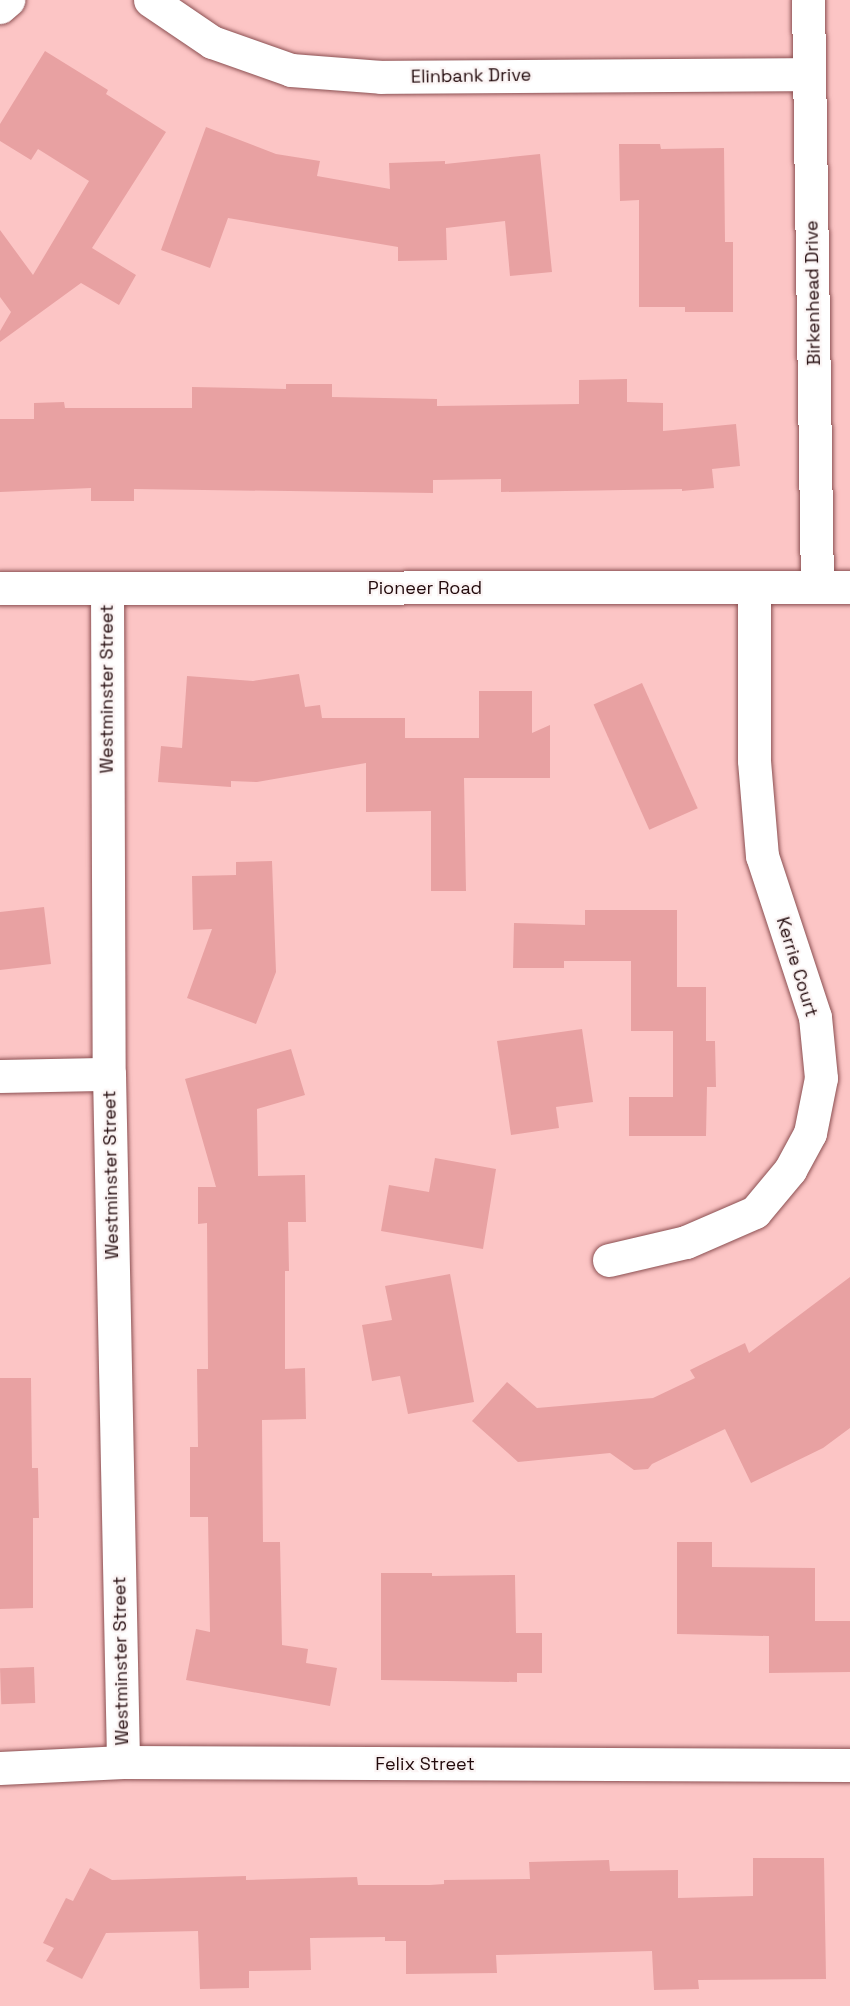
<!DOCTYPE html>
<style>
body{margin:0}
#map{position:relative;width:850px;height:2006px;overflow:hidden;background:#fcc5c5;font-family:"Space Grotesk",sans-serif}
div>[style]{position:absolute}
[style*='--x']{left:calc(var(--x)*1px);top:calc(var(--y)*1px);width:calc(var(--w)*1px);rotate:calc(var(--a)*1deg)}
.building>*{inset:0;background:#e8a1a2;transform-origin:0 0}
.roads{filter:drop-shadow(0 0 2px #8b5052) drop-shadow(0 0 2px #8b5052)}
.minor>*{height:33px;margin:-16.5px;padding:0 16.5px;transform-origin:16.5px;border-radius:16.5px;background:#fff}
.major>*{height:33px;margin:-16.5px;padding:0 16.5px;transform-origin:16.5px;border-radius:16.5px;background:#fff}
span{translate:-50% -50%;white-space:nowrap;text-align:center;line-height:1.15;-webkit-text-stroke:4.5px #fbf4f4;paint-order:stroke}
.street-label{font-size:18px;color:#220a0c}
</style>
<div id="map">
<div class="building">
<div style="clip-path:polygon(45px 51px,108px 90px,106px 94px,166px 132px,92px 248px,136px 275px,119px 305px,81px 283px,0 342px,0 331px,11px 312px,0 297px,0 230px,33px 275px,89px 181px,38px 149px,31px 160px,0 141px,0 124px)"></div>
<div style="clip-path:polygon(206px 127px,276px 154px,320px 161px,317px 176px,390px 189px,389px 163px,445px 161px,445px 164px,540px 154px,552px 272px,510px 276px,505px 221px,446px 228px,447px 260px,398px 261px,398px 247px,228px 218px,210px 268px,161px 250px)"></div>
<div style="clip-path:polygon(619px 144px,660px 144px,661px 149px,724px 148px,725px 242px,733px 242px,733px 312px,685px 312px,685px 307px,639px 307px,639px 200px,620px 201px)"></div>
<div style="clip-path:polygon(627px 379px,627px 402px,663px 403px,663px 431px,736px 424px,740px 466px,712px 469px,714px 488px,682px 491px,682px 489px,501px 492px,501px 479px,433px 480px,433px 493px,134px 489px,134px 501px,91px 501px,91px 488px,0 492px,0 419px,34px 419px,34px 403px,64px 402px,65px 408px,192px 408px,192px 387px,286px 389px,286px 384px,332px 384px,332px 397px,437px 399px,437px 406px,579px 404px,579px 380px)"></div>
<div style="clip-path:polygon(299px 674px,305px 707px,320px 705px,322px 718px,405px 718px,405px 738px,479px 738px,479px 691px,532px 691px,532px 733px,550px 725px,550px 778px,464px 778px,466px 891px,431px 891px,431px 811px,366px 812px,366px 763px,257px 782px,231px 781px,231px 787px,158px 782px,161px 746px,182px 748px,187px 676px,253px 681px)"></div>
<div style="left:642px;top:683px;width:137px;height:53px;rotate:66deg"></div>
<div style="clip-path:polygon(272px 861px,276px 972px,256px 1024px,187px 998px,212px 929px,193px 930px,192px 876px,236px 875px,236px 862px)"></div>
<div style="clip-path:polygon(44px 907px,51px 964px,0 970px,0 912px)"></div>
<div style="clip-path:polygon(585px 910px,677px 910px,677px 987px,706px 987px,706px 1041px,715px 1041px,716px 1087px,707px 1087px,706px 1136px,629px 1136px,629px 1097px,673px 1097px,673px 1031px,631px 1031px,631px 961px,564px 961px,564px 968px,513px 968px,514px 923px,585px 925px)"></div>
<div style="clip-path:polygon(582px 1029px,593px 1102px,556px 1107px,559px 1128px,511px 1135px,497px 1041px)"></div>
<div style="clip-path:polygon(291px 1049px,305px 1095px,257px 1109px,258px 1176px,305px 1175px,306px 1222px,288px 1222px,289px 1271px,285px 1271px,285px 1369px,305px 1368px,306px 1419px,262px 1420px,263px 1542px,280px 1542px,282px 1645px,308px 1649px,306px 1663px,337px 1668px,330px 1706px,186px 1680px,196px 1629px,210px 1632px,208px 1517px,190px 1517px,190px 1447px,198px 1447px,197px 1369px,208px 1369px,207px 1223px,198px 1224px,198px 1187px,216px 1187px,185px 1079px)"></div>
<div style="clip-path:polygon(435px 1158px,496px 1169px,483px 1249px,381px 1231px,389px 1185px,429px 1192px)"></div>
<div style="clip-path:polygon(450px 1274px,474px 1402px,408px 1414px,400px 1376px,372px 1381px,362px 1325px,392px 1320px,385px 1286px)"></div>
<div style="clip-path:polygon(850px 1277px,850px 1428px,823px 1448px,751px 1483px,725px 1429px,652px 1464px,648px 1469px,634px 1470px,610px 1453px,518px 1462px,472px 1421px,507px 1382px,537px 1408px,653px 1398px,695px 1378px,690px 1370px,745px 1343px,749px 1353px)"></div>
<div style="clip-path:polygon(0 1378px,31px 1378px,32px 1468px,38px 1468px,39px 1518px,33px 1518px,33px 1608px,0 1609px)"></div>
<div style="clip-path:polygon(677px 1542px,712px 1542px,712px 1567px,815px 1568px,815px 1621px,850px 1621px,850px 1672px,769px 1673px,769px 1636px,677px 1634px)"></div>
<div style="clip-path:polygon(381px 1573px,432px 1573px,432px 1576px,515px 1575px,516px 1633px,542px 1633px,542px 1673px,517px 1673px,517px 1682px,381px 1680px)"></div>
<div style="left:34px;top:1667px;width:36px;height:34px;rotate:88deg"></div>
<div style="clip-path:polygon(753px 1858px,824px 1858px,826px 1979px,698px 1980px,699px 1989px,654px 1990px,652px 1951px,496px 1955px,497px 1973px,406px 1974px,406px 1941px,385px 1941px,385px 1937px,310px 1938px,311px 1970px,249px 1971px,249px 1988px,200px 1989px,198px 1931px,106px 1933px,82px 1979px,46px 1961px,54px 1948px,43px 1943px,66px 1898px,73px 1901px,90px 1868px,112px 1880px,246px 1876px,246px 1880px,357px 1877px,358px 1885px,430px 1885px,444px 1884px,444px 1880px,530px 1879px,529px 1862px,609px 1860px,610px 1871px,678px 1870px,678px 1898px,753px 1896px)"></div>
</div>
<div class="roads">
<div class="minor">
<div style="--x:150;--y:0;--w:75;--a:34.1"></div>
<div style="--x:212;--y:42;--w:84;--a:19.5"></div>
<div style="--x:291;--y:70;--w:90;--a:4.4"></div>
<div style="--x:381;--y:77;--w:428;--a:-0.4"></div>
<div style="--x:808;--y:0;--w:586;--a:89.12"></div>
<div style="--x:0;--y:7;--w:11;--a:-41"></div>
<div style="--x:107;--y:588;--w:486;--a:89.8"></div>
<div style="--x:109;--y:1074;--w:688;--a:88.83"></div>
<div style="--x:0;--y:1076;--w:109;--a:-1.1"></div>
<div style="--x:609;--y:1260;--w:79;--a:-13.2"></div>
<div style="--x:686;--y:1242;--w:75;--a:-23.5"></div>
<div style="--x:755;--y:1212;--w:55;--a:-50.2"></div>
<div style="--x:790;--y:1170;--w:42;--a:-61.6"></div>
<div style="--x:810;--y:1133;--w:56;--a:-78.7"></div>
<div style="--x:821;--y:1078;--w:61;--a:-95.6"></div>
<div style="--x:815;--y:1017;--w:169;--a:-108.2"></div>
<div style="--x:762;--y:856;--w:96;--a:-94.8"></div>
<div style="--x:754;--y:760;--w:173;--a:-90"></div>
<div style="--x:0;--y:1768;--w:123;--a:-2.8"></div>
<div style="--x:123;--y:1762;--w:727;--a:0.24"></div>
</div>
<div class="major">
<div style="--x:0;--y:588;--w:850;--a:-0.07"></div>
</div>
</div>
<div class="street-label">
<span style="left:471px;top:76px;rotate:-1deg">Elinbank Drive</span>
<span style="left:813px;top:293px;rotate:-91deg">Birkenhead Drive</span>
<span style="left:425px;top:588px">Pioneer Road</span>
<span style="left:107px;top:689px;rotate:-90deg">Westminster Street</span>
<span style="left:797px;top:967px;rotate:73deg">Kerrie Court</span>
<span style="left:111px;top:1175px;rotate:-91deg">Westminster Street</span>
<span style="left:121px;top:1661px;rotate:-91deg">Westminster Street</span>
<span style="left:425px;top:1764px">Felix Street</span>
</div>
</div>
